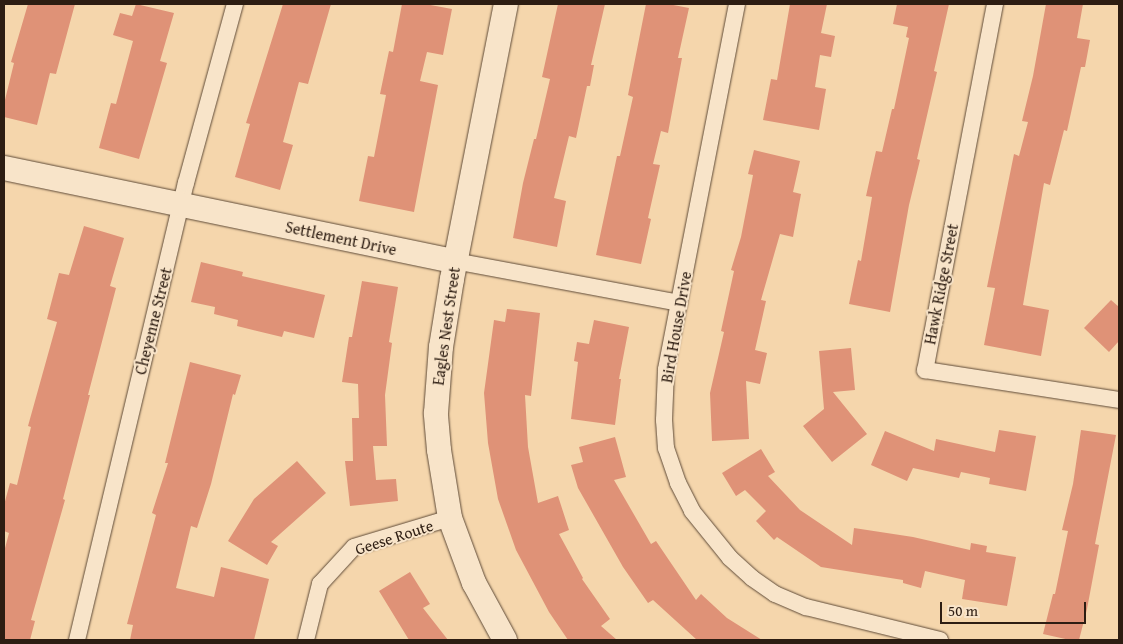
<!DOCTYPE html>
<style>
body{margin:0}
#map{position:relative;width:1123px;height:644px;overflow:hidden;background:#f5d6ac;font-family:"Gentium Book Plus",serif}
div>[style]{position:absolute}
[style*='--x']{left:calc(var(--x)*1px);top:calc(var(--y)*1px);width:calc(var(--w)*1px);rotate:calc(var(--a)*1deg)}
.building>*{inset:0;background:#df9277}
.roads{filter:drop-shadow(0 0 1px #5f4b38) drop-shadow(0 0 1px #5f4b38)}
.street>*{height:16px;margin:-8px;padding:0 8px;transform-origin:8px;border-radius:8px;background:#f8e4c9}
.secondary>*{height:24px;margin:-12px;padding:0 12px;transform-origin:12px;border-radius:12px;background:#f8e4c9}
span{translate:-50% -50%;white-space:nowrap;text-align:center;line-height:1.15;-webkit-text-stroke:4px #f8e4c9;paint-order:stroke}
.street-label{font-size:16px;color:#2d1d12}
.frame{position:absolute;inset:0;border:5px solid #2d1d12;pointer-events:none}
.scale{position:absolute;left:940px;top:602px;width:146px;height:22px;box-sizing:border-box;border:2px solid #2d1d12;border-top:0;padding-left:6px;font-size:15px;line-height:18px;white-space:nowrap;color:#2d1d12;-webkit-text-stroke:4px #f8e4c9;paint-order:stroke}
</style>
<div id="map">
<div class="building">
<div style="clip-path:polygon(28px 4px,75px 4px,56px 74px,50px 73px,37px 125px,4px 117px,4px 104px,14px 63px,11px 62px)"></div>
<div style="clip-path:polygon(136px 4px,174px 13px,160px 61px,167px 63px,139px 159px,99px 148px,111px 103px,116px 104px,133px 41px,113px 35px,120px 13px,132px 16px)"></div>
<div style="clip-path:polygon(283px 4px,331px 4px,308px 84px,299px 82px,283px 142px,293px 145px,280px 190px,235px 177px,250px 124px,246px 123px)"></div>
<div style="clip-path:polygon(402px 4px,425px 4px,452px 9px,443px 55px,427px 52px,420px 81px,438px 85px,414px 212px,359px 201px,368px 156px,374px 157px,386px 95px,380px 94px,389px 51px,393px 52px)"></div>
<div style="clip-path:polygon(558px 4px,605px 4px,591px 65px,594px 65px,590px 86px,587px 86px,576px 138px,569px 136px,554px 198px,566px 201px,557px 247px,513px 238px,523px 183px,534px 139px,536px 139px,550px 79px,542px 77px)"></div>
<div style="clip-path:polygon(646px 4px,668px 4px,689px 8px,678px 58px,682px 58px,668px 133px,661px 131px,653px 164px,660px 165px,648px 218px,651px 219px,641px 264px,596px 255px,617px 156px,620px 156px,633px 97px,628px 95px)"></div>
<div style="clip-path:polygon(790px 4px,827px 4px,821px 33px,835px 36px,831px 57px,820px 55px,815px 87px,826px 89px,819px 130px,763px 120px,771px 79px,777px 80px)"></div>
<div style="clip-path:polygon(897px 4px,949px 4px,934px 71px,937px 72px,917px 159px,920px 160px,909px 205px,890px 312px,849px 304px,858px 260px,861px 261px,872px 197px,866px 196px,876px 151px,882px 152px,892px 109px,894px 109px,909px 38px,906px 37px,908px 27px,893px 24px)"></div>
<div style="clip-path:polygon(1046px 4px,1083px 4px,1077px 38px,1090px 40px,1085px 67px,1081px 67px,1067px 131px,1064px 130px,1050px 185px,1044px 183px,1023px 305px,1049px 310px,1041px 356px,984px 345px,995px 288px,987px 287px,1014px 154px,1019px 156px,1028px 122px,1022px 121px,1033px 76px)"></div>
<div style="clip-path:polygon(754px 150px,800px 161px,793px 192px,801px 194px,793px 237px,780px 234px,761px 300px,766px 301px,755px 350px,767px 353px,760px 384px,746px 381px,749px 439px,712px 441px,710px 393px,724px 332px,721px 331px,734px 271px,731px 270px,741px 237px,753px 175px,748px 174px)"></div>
<div style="clip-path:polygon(84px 226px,124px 238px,110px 286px,116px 288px,88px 395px,90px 395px,63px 499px,65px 500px,31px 620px,35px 621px,30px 640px,4px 640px,4px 552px,9px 533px,4px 531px,4px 505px,10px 483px,17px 485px,31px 427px,28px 426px,57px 322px,47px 319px,59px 273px,69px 275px)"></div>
<div style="clip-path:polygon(201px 262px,243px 272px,242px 276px,325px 295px,314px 338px,284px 331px,282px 337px,237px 326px,238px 320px,214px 314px,215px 307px,191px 302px)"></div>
<div style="clip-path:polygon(362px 281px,398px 287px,389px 342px,392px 343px,385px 395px,387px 446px,373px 446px,376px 480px,396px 479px,398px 501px,350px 506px,345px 461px,353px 461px,352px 418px,359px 418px,358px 384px,342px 382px,349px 337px,352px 337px)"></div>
<div style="clip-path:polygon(1111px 300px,1119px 307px,1119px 341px,1109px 352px,1084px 328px)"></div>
<div style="clip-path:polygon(507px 309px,540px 313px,531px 396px,525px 395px,528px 447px,538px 503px,558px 496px,569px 530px,559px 534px,583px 578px,582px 579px,610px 619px,601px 626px,617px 640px,568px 640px,549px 612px,516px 550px,498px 499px,488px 443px,484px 393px,494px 320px,505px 322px)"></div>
<div style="clip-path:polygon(594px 320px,629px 327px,619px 379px,621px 379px,615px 425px,571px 419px,578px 362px,574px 361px,577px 342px,589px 344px)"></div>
<div style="clip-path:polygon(851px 348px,855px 390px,833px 392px,867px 434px,832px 462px,803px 426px,824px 409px,819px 351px)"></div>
<div style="clip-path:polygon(190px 362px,241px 375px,235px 395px,233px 394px,211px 484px,197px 528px,191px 526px,176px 588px,214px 597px,221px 567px,269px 579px,254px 640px,130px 640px,133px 625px,127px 624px,156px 515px,152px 513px,168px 463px,165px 463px)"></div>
<div style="clip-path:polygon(999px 430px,1036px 436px,1026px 491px,989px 484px,990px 478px,961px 472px,959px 478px,913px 468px,907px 481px,871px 465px,885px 431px,934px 451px,936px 439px,995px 452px)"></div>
<div style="clip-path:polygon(1081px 430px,1116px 435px,1095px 544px,1099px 545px,1087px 609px,1079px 640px,1070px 640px,1043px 634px,1053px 594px,1055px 594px,1068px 531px,1062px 530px,1073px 484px)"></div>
<div style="clip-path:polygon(615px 437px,626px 477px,614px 480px,651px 544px,656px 541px,696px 600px,701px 594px,727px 618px,762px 640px,697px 640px,653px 600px,648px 603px,623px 567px,578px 488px,571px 465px,583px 462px,579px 447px)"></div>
<div style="clip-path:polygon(761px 449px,775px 472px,768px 476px,800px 510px,852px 545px,854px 528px,913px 537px,970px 550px,971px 543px,987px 546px,986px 552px,1016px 557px,1007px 606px,962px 599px,965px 580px,925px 571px,921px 588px,903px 583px,903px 580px,821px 567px,777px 537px,774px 540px,756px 521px,766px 511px,745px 490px,736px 496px,722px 473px)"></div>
<div style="clip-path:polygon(297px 461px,326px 493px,271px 542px,278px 546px,267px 565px,228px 541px,254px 499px)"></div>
<div style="clip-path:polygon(410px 572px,430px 604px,423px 608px,448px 640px,409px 640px,379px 591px)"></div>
</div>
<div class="roads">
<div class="street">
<div style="--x:737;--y:4;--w:373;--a:101"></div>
<div style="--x:666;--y:370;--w:50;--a:92.3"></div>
<div style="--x:664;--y:420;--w:28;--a:86"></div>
<div style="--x:666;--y:448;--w:37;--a:71"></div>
<div style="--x:678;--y:483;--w:31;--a:63"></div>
<div style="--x:692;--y:511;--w:60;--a:51"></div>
<div style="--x:730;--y:558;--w:30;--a:42"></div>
<div style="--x:752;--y:578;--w:28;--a:35"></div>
<div style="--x:775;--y:594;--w:34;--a:23"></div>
<div style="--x:806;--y:607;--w:138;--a:13.8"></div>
<div style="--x:995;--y:4;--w:373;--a:100.8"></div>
<div style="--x:925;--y:370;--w:196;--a:8.8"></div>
<div style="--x:455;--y:261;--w:228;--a:10.6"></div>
<div style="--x:77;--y:640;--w:470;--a:-76.6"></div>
<div style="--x:186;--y:183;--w:186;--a:-74.7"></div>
<div style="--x:306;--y:640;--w:58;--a:-76"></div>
<div style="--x:320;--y:584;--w:50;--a:-47.4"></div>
<div style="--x:354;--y:547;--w:100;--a:-16.8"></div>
</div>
<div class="secondary">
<div style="--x:4;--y:168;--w:460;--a:11.7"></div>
<div style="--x:505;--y:640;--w:65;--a:-118.5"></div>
<div style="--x:474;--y:583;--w:69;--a:-110.3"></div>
<div style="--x:450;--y:518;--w:69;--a:-99.2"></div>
<div style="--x:439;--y:450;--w:37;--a:-95"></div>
<div style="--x:436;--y:413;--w:66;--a:-85.7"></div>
<div style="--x:441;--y:347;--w:69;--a:-80.8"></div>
<div style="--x:452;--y:279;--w:280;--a:-78.9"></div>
</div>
</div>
<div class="street-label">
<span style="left:341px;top:238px;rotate:12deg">Settlement Drive</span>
<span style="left:941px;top:284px;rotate:-79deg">Hawk Ridge Street</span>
<span style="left:153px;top:321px;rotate:-76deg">Cheyenne Street</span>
<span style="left:446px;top:326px;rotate:-82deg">Eagles Nest Street</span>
<span style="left:676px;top:327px;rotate:-80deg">Bird House Drive</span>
<span style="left:394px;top:537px;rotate:-18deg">Geese Route</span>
</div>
<div class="frame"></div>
<div class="scale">50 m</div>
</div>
